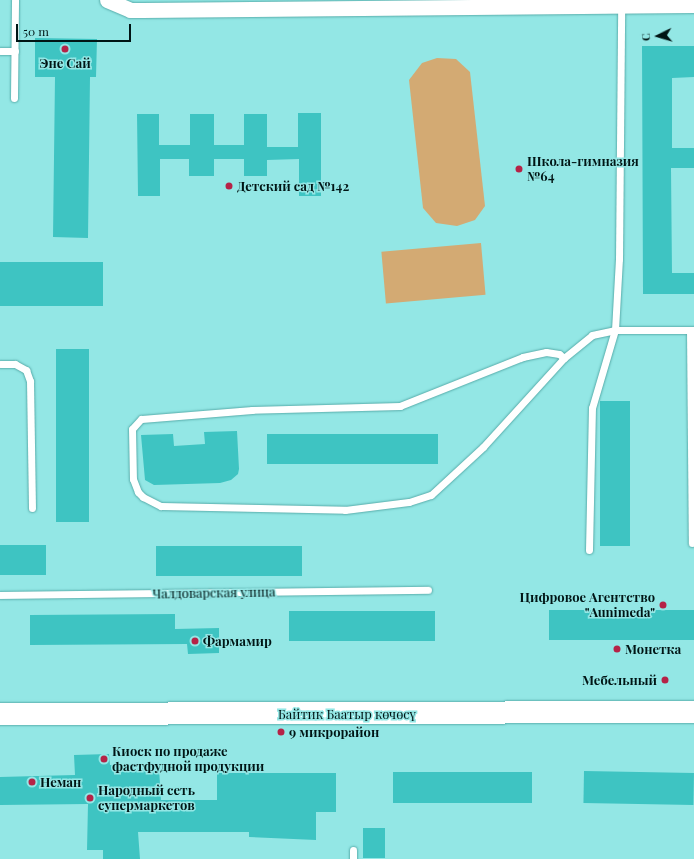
<!DOCTYPE html>
<meta charset="utf-8">
<style>
body{margin:0}
#map{position:relative;width:694px;height:859px;overflow:hidden;background:#93e7e5;font-family:"Playfair Display",serif}
div>[style]{position:absolute}
[style*='--x']{left:calc(var(--x)*1px);top:calc(var(--y)*1px);width:calc(var(--w)*1px);rotate:calc(var(--a)*1deg)}
.green>*{inset:0;background:#d3aa73;transform-origin:0 0}
.building>*{inset:0;background:#3ec4c2;transform-origin:0 0}
.roads{filter:drop-shadow(0 0 1px #57acaa) drop-shadow(0 0 1px #57acaa)}
.lane>*{height:7px;margin:-3.5px;padding:0 3.5px;transform-origin:3.5px;border-radius:3.5px;background:#fff}
.street>*{height:15px;margin:-7.5px;padding:0 7.5px;transform-origin:7.5px;border-radius:7.5px;background:#fff}
.primary>*{height:22px;margin:-11px;padding:0 11px;transform-origin:11px;border-radius:11px;background:#fff}
.dots>*{width:11px;height:11px;translate:-50% -50%;box-sizing:border-box;border:2px solid #93e7e5;border-radius:50%}
span{translate:-50% -50%;white-space:nowrap;text-align:center;line-height:1.15;-webkit-text-stroke:3px #93e7e5;paint-order:stroke}
.poi-label{font-size:13px;color:#001515;font-weight:700}
.left{translate:0 -50%;text-align:left}
.right{translate:-100% -50%;text-align:right}
.street-label{font-size:13px;color:#001515}
.north{position:absolute;left:638px;top:16px;width:40px;height:40px;-webkit-text-stroke:3px #93e7e5;paint-order:stroke;rotate:265deg;font-size:11px;font-weight:700;line-height:16px;text-align:center;color:#001515}
.north::after{content:'';display:block;margin:auto;width:14px;height:18px;background:#001515;clip-path:polygon(50% 0,100% 100%,50% 72%,0 100%)}
.scale{position:absolute;left:16px;top:24px;width:115px;height:18px;box-sizing:border-box;border:2px solid #001515;border-top:0;padding-left:5px;font-size:12px;line-height:14px;white-space:nowrap;color:#001515;-webkit-text-stroke:3px #93e7e5;paint-order:stroke}
</style>
<div id="map">
<div class="green">
<div style="clip-path:polygon(437px 58px,456px 59px,470px 72px,485px 206px,475px 220px,457px 226px,436px 223px,423px 208px,409px 80px,422px 63px)"></div>
<div style="left:481px;top:243px;width:52px;height:100px;rotate:85deg"></div>
</div>
<div class="building">
<div style="clip-path:polygon(35px 38px,97px 39px,96px 77px,90px 77px,88px 238px,53px 237px,55px 77px,35px 77px)"></div>
<div style="clip-path:polygon(642px 46px,694px 46px,694px 77px,672px 78px,672px 148px,694px 148px,694px 168px,671px 168px,672px 273px,694px 273px,694px 294px,643px 294px)"></div>
<div style="clip-path:polygon(298px 113px,321px 113px,321px 196px,299px 196px,299px 159px,267px 160px,267px 176px,244px 176px,244px 159px,214px 159px,214px 176px,189px 176px,189px 159px,160px 159px,160px 196px,138px 196px,137px 114px,159px 114px,159px 145px,190px 145px,190px 114px,214px 114px,214px 145px,244px 145px,244px 114px,267px 114px,267px 147px,298px 147px)"></div>
<div style="left:0;top:262px;width:103px;height:44px"></div>
<div style="left:56px;top:349px;width:33px;height:173px"></div>
<div style="left:600px;top:401px;width:30px;height:145px"></div>
<div style="clip-path:polygon(237px 431px,239px 469px,238px 474px,231px 480px,220px 483px,154px 485px,145px 480px,141px 435px,173px 434px,174px 446px,205px 444px,204px 432px)"></div>
<div style="left:438px;top:434px;width:30px;height:171px;rotate:90deg"></div>
<div style="left:46px;top:545px;width:30px;height:46px;rotate:90deg"></div>
<div style="left:302px;top:546px;width:30px;height:146px;rotate:90deg"></div>
<div style="left:694px;top:610px;width:30px;height:145px;rotate:90deg"></div>
<div style="left:435px;top:611px;width:30px;height:146px;rotate:90deg"></div>
<div style="clip-path:polygon(175px 614px,175px 629px,219px 628px,219px 653px,188px 654px,187px 644px,30px 645px,30px 615px)"></div>
<div style="clip-path:polygon(109px 754px,110px 765px,150px 764px,159px 769px,161px 800px,217px 800px,217px 773px,336px 773px,336px 812px,316px 812px,316px 840px,249px 837px,249px 832px,138px 832px,140px 859px,103px 859px,103px 850px,87px 850px,88px 804px,0 805px,0 777px,75px 775px,74px 755px)"></div>
<div style="left:584px;top:771px;width:110px;height:32px;rotate:1deg"></div>
<div style="left:393px;top:772px;width:139px;height:31px"></div>
<div style="left:363px;top:828px;width:22px;height:30px"></div>
</div>
<div class="roads">
<div class="lane">
<div style="--x:0;--y:51;--w:15;--a:0"></div>
<div style="--x:14;--y:98;--w:98;--a:-89.4"></div>
<div style="--x:690;--y:330;--w:213;--a:89.5"></div>
<div style="--x:564;--y:358;--w:6;--a:-141"></div>
<div style="--x:559;--y:354;--w:13;--a:-171"></div>
<div style="--x:546;--y:352;--w:24;--a:168"></div>
<div style="--x:523;--y:357;--w:132;--a:158.3"></div>
<div style="--x:400;--y:406;--w:148;--a:178.5"></div>
<div style="--x:252;--y:410;--w:111;--a:175.4"></div>
<div style="--x:141;--y:419;--w:13;--a:132"></div>
<div style="--x:132;--y:429;--w:50;--a:88.9"></div>
<div style="--x:133;--y:479;--w:14;--a:69"></div>
<div style="--x:138;--y:492;--w:7;--a:45"></div>
<div style="--x:143;--y:497;--w:20;--a:27"></div>
<div style="--x:161;--y:506;--w:184;--a:1.2"></div>
<div style="--x:345;--y:510;--w:64;--a:-7.1"></div>
<div style="--x:409;--y:502;--w:23;--a:-18"></div>
<div style="--x:431;--y:495;--w:71;--a:-42.7"></div>
<div style="--x:483;--y:447;--w:120;--a:-47.7"></div>
<div style="--x:564;--y:358;--w:36;--a:-39"></div>
<div style="--x:592;--y:335;--w:24;--a:-12"></div>
<div style="--x:615;--y:330;--w:79;--a:0"></div>
<div style="--x:0;--y:364;--w:15;--a:0"></div>
<div style="--x:15;--y:364;--w:13;--a:29"></div>
<div style="--x:26;--y:370;--w:12;--a:70"></div>
<div style="--x:30;--y:381;--w:127;--a:89.1"></div>
<div style="--x:589;--y:550;--w:142;--a:-88.8"></div>
<div style="--x:592;--y:408;--w:81;--a:-73.6"></div>
<div style="--x:615;--y:330;--w:71;--a:-86.8"></div>
<div style="--x:619;--y:259;--w:254;--a:-89.5"></div>
<div style="--x:0;--y:595;--w:428;--a:-0.7"></div>
<div style="--x:353;--y:859;--w:9;--a:-90"></div>
</div>
<div class="street">
<div style="--x:107;--y:0;--w:25;--a:23"></div>
<div style="--x:130;--y:10;--w:12;--a:0"></div>
<div style="--x:142;--y:10;--w:552;--a:-0.52"></div>
</div>
<div class="primary">
<div style="--x:0;--y:714;--w:694;--a:-0.17"></div>
</div>
</div>
<div class="dots">
<div style="left:65px;top:49px;background:#b52347"></div>
<div style="left:519px;top:169px;background:#b52347"></div>
<div style="left:229px;top:186px;background:#b52347"></div>
<div style="left:663px;top:605px;background:#b52347"></div>
<div style="left:195px;top:641px;background:#b52347"></div>
<div style="left:617px;top:649px;background:#b52347"></div>
<div style="left:665px;top:680px;background:#b52347"></div>
<div style="left:281px;top:732px;background:#b52347"></div>
<div style="left:104px;top:759px;background:#b52347"></div>
<div style="left:32px;top:782px;background:#b52347"></div>
<div style="left:90px;top:798px;background:#b52347"></div>
</div>
<div class="poi-label">
<span style="left:65px;top:63px">Эне Сай</span>
<span class="left" style="left:527px;top:169px">Школа-гимназия<br>№64</span>
<span class="left" style="left:237px;top:186px">Детский сад №142</span>
<span class="right" style="left:655px;top:605px">Цифровое Агентство<br>"Aunimeda"</span>
<span class="left" style="left:203px;top:641px">Фармамир</span>
<span class="left" style="left:625px;top:649px">Монетка</span>
<span class="right" style="left:657px;top:680px">Мебельный</span>
<span class="left" style="left:289px;top:732px">9 микрорайон</span>
<span class="left" style="left:112px;top:759px">Киоск по продаже<br>фастфудной продукции</span>
<span class="left" style="left:40px;top:782px">Неман</span>
<span class="left" style="left:98px;top:798px">Народный сеть<br>супермаркетов</span>
</div>
<div class="street-label">
<span style="left:214px;top:593px;rotate:-1deg">Чалдоварская улица</span>
<span style="left:347px;top:714px">Байтик Баатыр көчөсү</span>
</div>
<div class="north">С</div>
<div class="scale">50 m</div>
</div>
